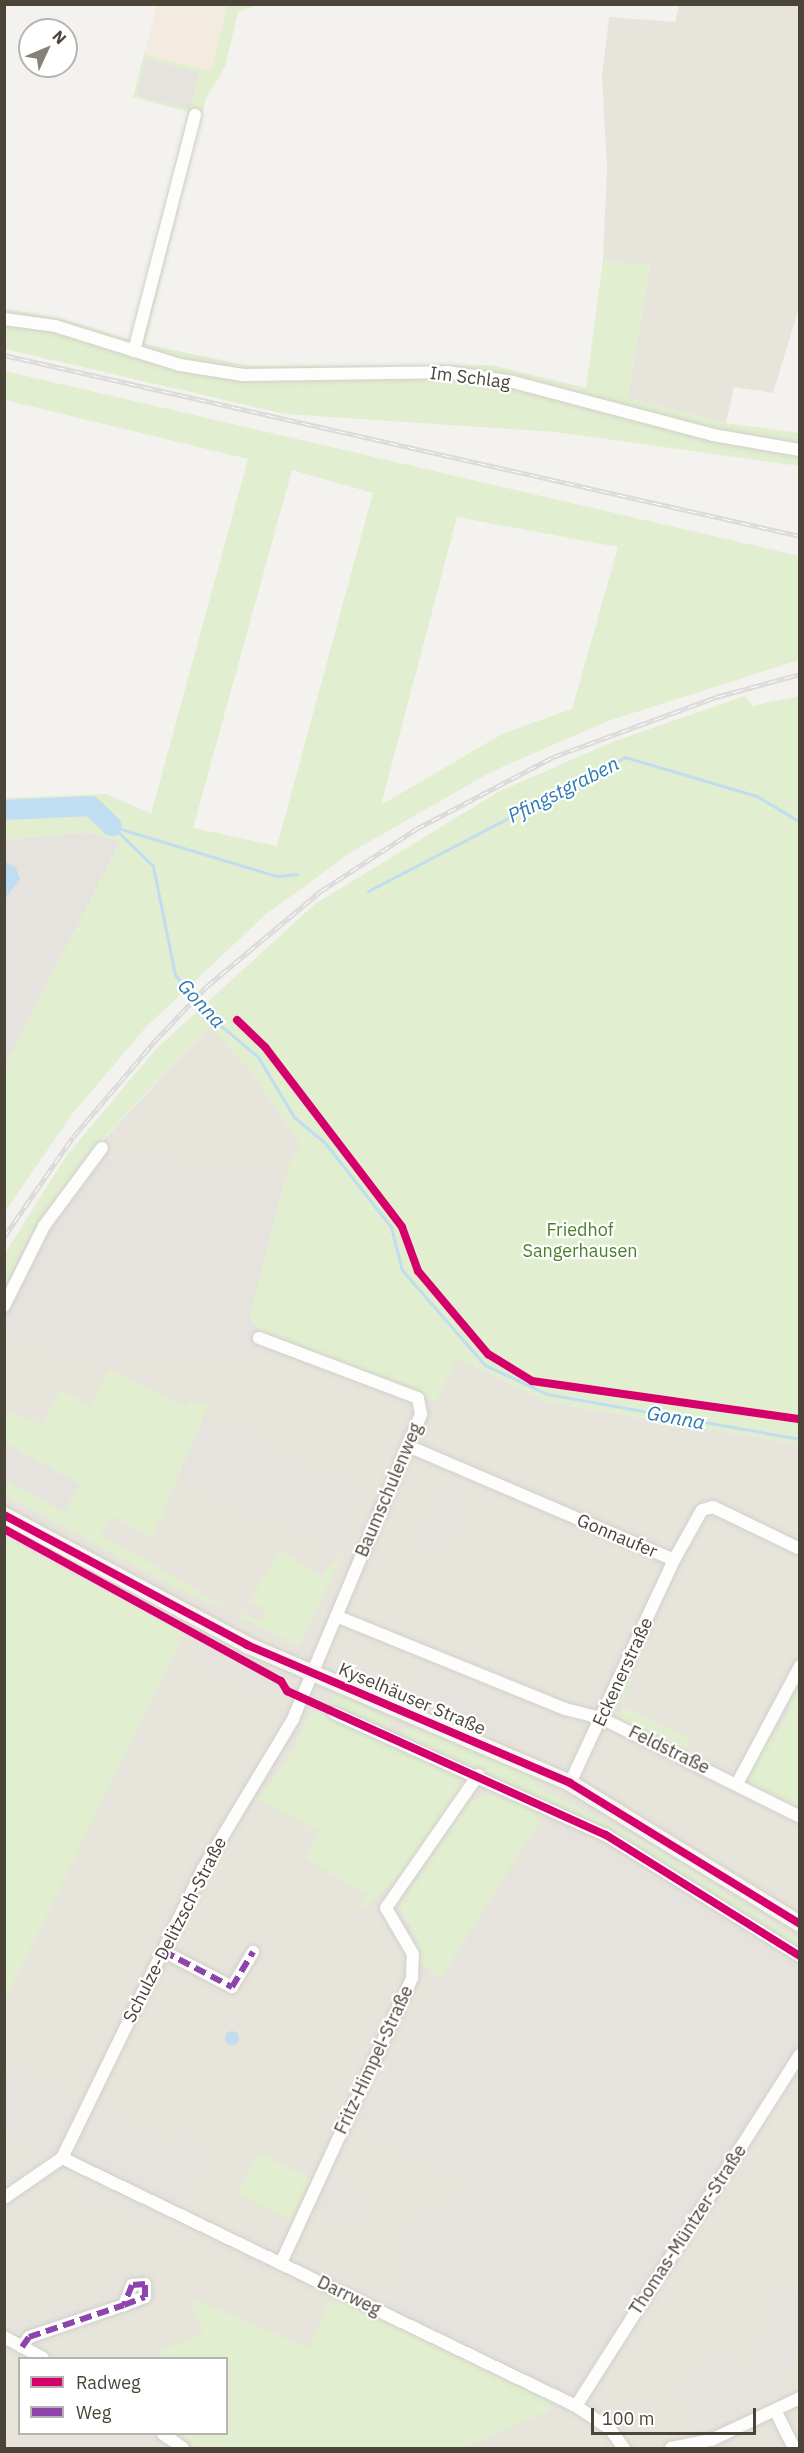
<!DOCTYPE html>
<meta charset="utf-8">
<style>
body{margin:0}
#map{position:relative;width:804px;height:2453px;overflow:hidden;background:#f4f2ee;font-family:"IBM Plex Sans",sans-serif}
div>[style]{position:absolute}
[style*='--x']{left:calc(var(--x)*1px);top:calc(var(--y)*1px);width:calc(var(--w)*1px);rotate:calc(var(--a)*1deg)}
.residential>*{inset:0;background:#e7e4dc}
.commercial>*{inset:0;background:#f3ebdf}
.industrial>*{inset:0;background:#e6e2de;transform-origin:0 0}
.green>*{inset:0;background:#e1eecf;transform-origin:0 0}
.parking>*{inset:0;background:#e6e3df;transform-origin:0 0}
.round{border-radius:50%}
.water>*{inset:0;background:#c0ddf1}
.stream>*{height:3px;margin:-1.5px;padding:0 1.5px;transform-origin:1.5px;border-radius:1.5px;background:#c0ddf1}
.river>*{height:20px;margin:-10px;padding:0 10px;transform-origin:10px;border-radius:10px;background:#c0ddf1}
.roads{filter:drop-shadow(0 0 2px #d2d0cb) drop-shadow(0 0 2px #d2d0cb)}
.street>*{height:12px;margin:-6px;padding:0 6px;transform-origin:6px;border-radius:6px;background:#fdfdfc}
.secondary>*{height:16px;margin:-8px;padding:0 8px;transform-origin:8px;border-radius:8px;background:#f7f6f1}
.rail>*{height:5px;margin-top:-2.5px;transform-origin:0;background:repeating-linear-gradient(90deg,#fff 0 9px,#dbdbda 0 18px);box-sizing:border-box;border-block:2px solid #dbdbda}
.quiet>*{height:6px;margin-top:-3px;transform-origin:0;background:repeating-linear-gradient(90deg,#8e44ad 0 12px,transparent 0 18px)}
.cycleway>*{height:8px;margin:-4px;padding:0 4px;transform-origin:4px;border-radius:4px;background:#d6006c}
span{translate:-50% -50%;white-space:nowrap;text-align:center;line-height:1.15;-webkit-text-stroke:4.5px #fff;paint-order:stroke}
.street-label{font-size:18px;color:#4b4439}
.park-label{font-size:18px;color:#4a7f2a}
.water-label{font-size:20px;color:#2e7ab2;font-style:italic}
.frame{position:absolute;inset:0;border:6px solid #4b4439;pointer-events:none}
.legend{position:absolute;left:18px;top:2357px;width:210px;height:78px;box-sizing:border-box;background:#fff;border:2px solid #b7b4b0;margin:0;padding:8px 10px;list-style:none;font-size:18px;color:#4b4439}
.legend li{display:flex;align-items:center;gap:12px;height:30px}
.legend b{width:30px;border:2px solid #b7b4b0}
.north{position:absolute;left:18px;top:18px;width:60px;height:60px;box-sizing:border-box;background:#fff;border:2px solid #b7b4b0;border-radius:50%;rotate:46deg;font-size:16px;font-weight:700;line-height:24px;text-align:center;color:#4b4439}
.north::after{content:'';display:block;margin:auto;width:21px;height:27px;background:#868178;clip-path:polygon(50% 0,100% 100%,50% 72%,0 100%)}
.scale{position:absolute;left:591px;top:2408px;width:165px;height:27px;box-sizing:border-box;border:3px solid #4b4439;border-top:0;padding-left:8px;font-size:18px;line-height:21px;white-space:nowrap;color:#4b4439;-webkit-text-stroke:4px #fff;paint-order:stroke}
</style>
<div id="map">
<div class="residential">
<div style="clip-path:polygon(679px 5px,799px 5px,799px 308px,773px 393px,734px 387px,726px 423px,627px 399px,650px 266px,603px 261px,607px 167px,602px 77px,609px 17px,675px 22px)"></div>
<div style="clip-path:polygon(210px 1026px,252px 1072px,301px 1144px,286px 1178px,88px 1156px)"></div>
<div style="clip-path:polygon(evenodd,5px 1331px,107px 1362px,262px 1335px,436px 1400px,456px 1358px,547px 1402px,799px 1444px,799px 2448px,5px 2448px,4px 2000px,183px 1634px,5px 1538px,5px 1331px,20px 2358px,226px 2358px,226px 2434px,20px 2434px,20px 2358px)"></div>
</div>
<div class="commercial">
<div style="clip-path:polygon(157px 5px,228px 5px,211px 71px,144px 54px)"></div>
</div>
<div class="industrial">
<div style="clip-path:polygon(88px 832px,120px 842px,5px 1066px,5px 840px)"></div>
<div style="clip-path:polygon(88px 1156px,286px 1178px,250px 1315px,262px 1335px,258px 1347px,107px 1362px,5px 1331px,5px 1294px,19px 1254px)"></div>
<div style="left:418px;top:1664px;width:154px;height:36px;rotate:23deg"></div>
<div style="clip-path:polygon(551px 1815px,799px 1967px,799px 2043px,571px 2397px,386px 2309px,413px 2264px,399px 2255px,425px 2214px,446px 2213px,467px 2179px,357px 2120px)"></div>
<div style="clip-path:polygon(5px 2068px,170px 2148px,177px 2134px,205px 2148px,175px 2211px,5px 2131px)"></div>
</div>
<div class="green">
<div style="clip-path:polygon(228px 5px,259px 5px,238px 12px,225px 67px,206px 98px,145px 344px,249px 366px,492px 365px,586px 388px,603px 261px,650px 265px,628px 398px,726px 423px,799px 433px,799px 466px,556px 432px,285px 414px,5px 349px,5px 309px,59px 318px,131px 340px,188px 112px,133px 97px,144px 54px,211px 71px)"></div>
<div style="clip-path:polygon(evenodd,5px 371px,799px 556px,799px 660px,608px 721px,491px 772px,353px 851px,266px 914px,146px 1027px,72px 1114px,5px 1212px,5px 1066px,120px 842px,88px 832px,5px 840px,5px 798px,107px 794px,151px 814px,248px 459px,5px 400px,5px 371px,292px 470px,373px 493px,277px 846px,193px 828px,292px 470px,5px 371px,457px 517px,618px 547px,572px 709px,504px 733px,381px 805px,457px 517px)"></div>
<div style="clip-path:polygon(745px 696px,752px 706px,799px 696px,799px 1444px,547px 1402px,456px 1358px,436px 1401px,262px 1335px,250px 1315px,290px 1161px,301px 1144px,252px 1072px,210px 1026px,95px 1147px,19px 1254px,5px 1294px,5px 1253px,67px 1155px,156px 1049px,315px 904px,500px 791px,615px 741px)"></div>
<div style="clip-path:polygon(109px 1369px,187px 1407px,190px 1400px,208px 1407px,152px 1538px,112px 1516px,101px 1534px,229px 1609px,189px 1595px,5px 1495px,4px 1479px,65px 1512px,80px 1484px,5px 1443px,5px 1410px,42px 1425px,61px 1390px,90px 1406px)"></div>
<div style="clip-path:polygon(5px 1538px,184px 1634px,5px 2000px)"></div>
<div style="clip-path:polygon(280px 1550px,321px 1576px,344px 1551px,299px 1646px,240px 1617px,243px 1613px,260px 1621px,266px 1610px,250px 1601px)"></div>
<div style="clip-path:polygon(633px 1678px,621px 1703px,616px 1701px,626px 1680px)"></div>
<div style="clip-path:polygon(796px 1691px,799px 1691px,799px 1813px,752px 1787px,748px 1777px,770px 1729px)"></div>
<div style="clip-path:polygon(336px 1693px,390px 1720px,389px 1730px,331px 1705px)"></div>
<div style="left:623px;top:1707px;width:75px;height:11px;rotate:25deg"></div>
<div style="clip-path:polygon(311px 1710px,458px 1773px,465px 1785px,399px 1878px,364px 1909px,360px 1908px,366px 1895px,306px 1859px,319px 1831px,258px 1800px,291px 1753px)"></div>
<div style="clip-path:polygon(403px 1729px,425px 1729px,539px 1774px,534px 1785px,649px 1844px,799px 1940px,799px 1948px,600px 1826px,400px 1735px)"></div>
<div style="clip-path:polygon(494px 1792px,544px 1814px,441px 1978px,420px 1964px,418px 1942px,399px 1906px,469px 1802px)"></div>
<div style="left:258px;top:2153px;width:59px;height:46px;rotate:26deg"></div>
<div style="clip-path:polygon(333px 2294px,553px 2401px,548px 2411px,465px 2448px,196px 2448px,177px 2434px,226px 2434px,226px 2358px,158px 2358px,163px 2349px,203px 2334px,189px 2297px,308px 2348px)"></div>
</div>
<div class="parking">
<div style="left:146px;top:59px;width:55px;height:38px;rotate:14deg"></div>
<div style="left:410px;top:1409px;width:8px;height:33px;rotate:23deg"></div>
<div style="clip-path:polygon(205px 1417px,262px 1442px,260px 1449px,362px 1492px,339px 1546px,179px 1478px)"></div>
<div style="clip-path:polygon(5px 1444px,79px 1485px,64px 1511px,5px 1479px)"></div>
<div style="clip-path:polygon(448px 1488px,465px 1496px,461px 1507px,467px 1510px,439px 1554px,421px 1546px)"></div>
<div style="left:195px;top:1644px;width:96px;height:14px;rotate:27deg"></div>
<div style="left:784px;top:1702px;width:8px;height:30px;rotate:30deg"></div>
<div style="clip-path:polygon(569px 1788px,642px 1832px,635px 1835px,570px 1795px)"></div>
<div style="clip-path:polygon(785px 1965px,799px 1974px,799px 2037px,721px 2157px,678px 2129px)"></div>
<div style="left:326px;top:2178px;width:51px;height:32px;rotate:29deg"></div>
<div class="round" style="left:88px;top:2191px;width:18px;height:18px"></div>
<div class="round" style="left:131px;top:2202px;width:16px;height:16px"></div>
<div style="left:244px;top:2249px;width:32px;height:10px;rotate:26deg"></div>
<div style="clip-path:polygon(787px 2290px,799px 2296px,799px 2344px,781px 2390px,726px 2418px,707px 2422px,688px 2415px,691px 2406px,681px 2401px,696px 2364px,707px 2368px,712px 2357px,752px 2375px,772px 2327px,764px 2322px,774px 2297px,782px 2300px)"></div>
<div style="clip-path:polygon(116px 2297px,120px 2306px,29px 2337px,21px 2328px)"></div>
</div>
<div class="water">
<div style="clip-path:polygon(4px 861px,16px 868px,20px 880px,5px 898px)"></div>
<div class="round" style="left:225px;top:2031px;width:14px;height:14px"></div>
</div>
<div class="stream">
<div style="--x:112;--y:826;--w:57;--a:44.3"></div>
<div style="--x:153;--y:866;--w:111;--a:78.6"></div>
<div style="--x:175;--y:975;--w:50;--a:50.6"></div>
<div style="--x:207;--y:1014;--w:67;--a:40.1"></div>
<div style="--x:258;--y:1057;--w:70;--a:59"></div>
<div style="--x:294;--y:1117;--w:40;--a:40"></div>
<div style="--x:325;--y:1143;--w:107;--a:51.8"></div>
<div style="--x:391;--y:1227;--w:44;--a:75.7"></div>
<div style="--x:402;--y:1270;--w:126;--a:48.9"></div>
<div style="--x:485;--y:1365;--w:68;--a:25.1"></div>
<div style="--x:547;--y:1394;--w:257;--a:10.1"></div>
<div style="--x:114;--y:827;--w:169;--a:16.8"></div>
<div style="--x:276;--y:876;--w:21;--a:-5"></div>
<div style="--x:368;--y:891;--w:290;--a:-27.5"></div>
<div style="--x:625;--y:757;--w:138;--a:16.5"></div>
<div style="--x:757;--y:796;--w:50;--a:31.2"></div>
</div>
<div class="river">
<div style="--x:4;--y:810;--w:87;--a:-2.6"></div>
<div style="--x:91;--y:806;--w:29;--a:44"></div>
</div>
<div class="roads">
<div class="street">
<div style="--x:4;--y:319;--w:51;--a:7.8"></div>
<div style="--x:55;--y:326;--w:131;--a:17.3"></div>
<div style="--x:180;--y:365;--w:64;--a:9"></div>
<div style="--x:243;--y:375;--w:204;--a:-0.8"></div>
<div style="--x:447;--y:372;--w:67;--a:8.6"></div>
<div style="--x:513;--y:382;--w:207;--a:14.8"></div>
<div style="--x:713;--y:435;--w:88;--a:9.8"></div>
<div style="--x:134;--y:351;--w:244;--a:-75.5"></div>
<div style="--x:4;--y:1306;--w:89;--a:-63.4"></div>
<div style="--x:44;--y:1226;--w:97;--a:-53.4"></div>
<div style="--x:408;--y:1446;--w:289;--a:23.2"></div>
<div style="--x:674;--y:1560;--w:57;--a:-60.8"></div>
<div style="--x:702;--y:1510;--w:11;--a:-15"></div>
<div style="--x:713;--y:1507;--w:97;--a:25.8"></div>
<div style="--x:336;--y:1616;--w:247;--a:22.1"></div>
<div style="--x:565;--y:1709;--w:37;--a:14"></div>
<div style="--x:601;--y:1718;--w:222;--a:26.4"></div>
<div style="--x:334;--y:1713;--w:298;--a:24.2"></div>
<div style="--x:606;--y:1835;--w:229;--a:32"></div>
<div style="--x:570;--y:1783;--w:246;--a:-65"></div>
<div style="--x:737;--y:1784;--w:134;--a:-61.9"></div>
<div style="--x:163;--y:1951;--w:78;--a:27.6"></div>
<div style="--x:232;--y:1987;--w:41;--a:-59"></div>
<div style="--x:62;--y:2158;--w:571;--a:25.76"></div>
<div style="--x:576;--y:2406;--w:41;--a:34.1"></div>
<div style="--x:610;--y:2429;--w:24;--a:54"></div>
<div style="--x:4;--y:2198;--w:70;--a:-34.6"></div>
<div style="--x:62;--y:2158;--w:322;--a:-64"></div>
<div style="--x:203;--y:1869;--w:175;--a:-59"></div>
<div style="--x:293;--y:1719;--w:331;--a:-67.2"></div>
<div style="--x:421;--y:1414;--w:16;--a:-101"></div>
<div style="--x:418;--y:1398;--w:170;--a:-159.3"></div>
<div style="--x:281;--y:2263;--w:314;--a:-65.3"></div>
<div style="--x:412;--y:1978;--w:24;--a:-88"></div>
<div style="--x:413;--y:1954;--w:53;--a:-120.4"></div>
<div style="--x:386;--y:1908;--w:162;--a:-55.3"></div>
<div style="--x:4;--y:2337;--w:44;--a:28.3"></div>
<div style="--x:22;--y:2347;--w:12;--a:-55"></div>
<div style="--x:29;--y:2337;--w:100;--a:-18.6"></div>
<div style="--x:124;--y:2305;--w:22;--a:-21"></div>
<div style="--x:145;--y:2297;--w:13;--a:-90"></div>
<div style="--x:145;--y:2284;--w:13;--a:176"></div>
<div style="--x:132;--y:2285;--w:22;--a:112"></div>
<div style="--x:576;--y:2406;--w:416;--a:-57.5"></div>
<div style="--x:775;--y:2410;--w:42;--a:63.4"></div>
<div style="--x:163;--y:2434;--w:24;--a:35"></div>
<div style="--x:671;--y:2448;--w:41;--a:-11.3"></div>
<div style="--x:711;--y:2440;--w:98;--a:-25.3"></div>
</div>
<div class="secondary">
<div style="--x:4;--y:1515;--w:276;--a:28.1"></div>
<div style="--x:247;--y:1645;--w:351;--a:23.1"></div>
<div style="--x:570;--y:1783;--w:270;--a:31.5"></div>
</div>
</div>
<div class="rail">
<div style="--x:4;--y:355;--w:816;--a:12.81"></div>
<div style="--x:4;--y:1237;--w:121;--a:-55.4"></div>
<div style="--x:73;--y:1137;--w:125;--a:-49.5"></div>
<div style="--x:154;--y:1042;--w:76;--a:-46.6"></div>
<div style="--x:206;--y:987;--w:150;--a:-39.9"></div>
<div style="--x:321;--y:891;--w:113;--a:-33.1"></div>
<div style="--x:416;--y:829;--w:155;--a:-27.7"></div>
<div style="--x:553;--y:757;--w:174;--a:-20.2"></div>
<div style="--x:716;--y:697;--w:87;--a:-15.3"></div>
</div>
<div class="quiet">
<div style="--x:163;--y:1951;--w:78;--a:27.6"></div>
<div style="--x:232;--y:1987;--w:41;--a:-59"></div>
<div style="--x:22;--y:2347;--w:12;--a:-55"></div>
<div style="--x:29;--y:2337;--w:100;--a:-18.6"></div>
<div style="--x:124;--y:2305;--w:22;--a:-21"></div>
<div style="--x:145;--y:2297;--w:13;--a:-90"></div>
<div style="--x:145;--y:2284;--w:13;--a:176"></div>
<div style="--x:132;--y:2285;--w:22;--a:112"></div>
</div>
<div class="cycleway">
<div style="--x:237;--y:1020;--w:39;--a:44"></div>
<div style="--x:265;--y:1047;--w:226;--a:52.7"></div>
<div style="--x:402;--y:1227;--w:47;--a:70"></div>
<div style="--x:418;--y:1271;--w:109;--a:49.9"></div>
<div style="--x:488;--y:1354;--w:52;--a:31.5"></div>
<div style="--x:532;--y:1381;--w:271;--a:8.1"></div>
<div style="--x:4;--y:1515;--w:276;--a:28.1"></div>
<div style="--x:247;--y:1645;--w:351;--a:23.1"></div>
<div style="--x:570;--y:1783;--w:270;--a:31.5"></div>
<div style="--x:4;--y:1529;--w:316;--a:28.8"></div>
<div style="--x:281;--y:1681;--w:12;--a:59"></div>
<div style="--x:287;--y:1691;--w:350;--a:24.3"></div>
<div style="--x:606;--y:1835;--w:229;--a:32"></div>
</div>
<div class="street-label">
<span style="left:470px;top:378px;rotate:7deg">Im Schlag</span>
<span style="left:389px;top:1490px;rotate:-67deg">Baumschulenweg</span>
<span style="left:617px;top:1536px;rotate:23deg">Gonnaufer</span>
<span style="left:623px;top:1672px;rotate:-65deg">Eckenerstraße</span>
<span style="left:412px;top:1699px;rotate:23deg">Kyselhäuser Straße</span>
<span style="left:669px;top:1750px;rotate:26deg">Feldstraße</span>
<span style="left:175px;top:1930px;rotate:-63deg">Schulze-Delitzsch-Straße</span>
<span style="left:374px;top:2060px;rotate:-65deg">Fritz-Himpel-Straße</span>
<span style="left:688px;top:2230px;rotate:-57deg">Thomas-Müntzer-Straße</span>
<span style="left:349px;top:2296px;rotate:26deg">Darrweg</span>
</div>
<div class="park-label">
<span style="left:580px;top:1241px">Friedhof<br>Sangerhausen</span>
</div>
<div class="water-label">
<span style="left:563px;top:789px;rotate:-27deg">Pfingstgraben</span>
<span style="left:202px;top:1003px;rotate:47deg">Gonna</span>
<span style="left:676px;top:1417px;rotate:10deg">Gonna</span>
</div>
<div class="frame"></div>
<ul class="legend">
<li><b style="height:8px;background:#d6006c"></b>Radweg</li>
<li><b style="height:8px;background:#8e44ad"></b>Weg</li>
</ul>
<div class="north">N</div>
<div class="scale">100 m</div>
</div>
